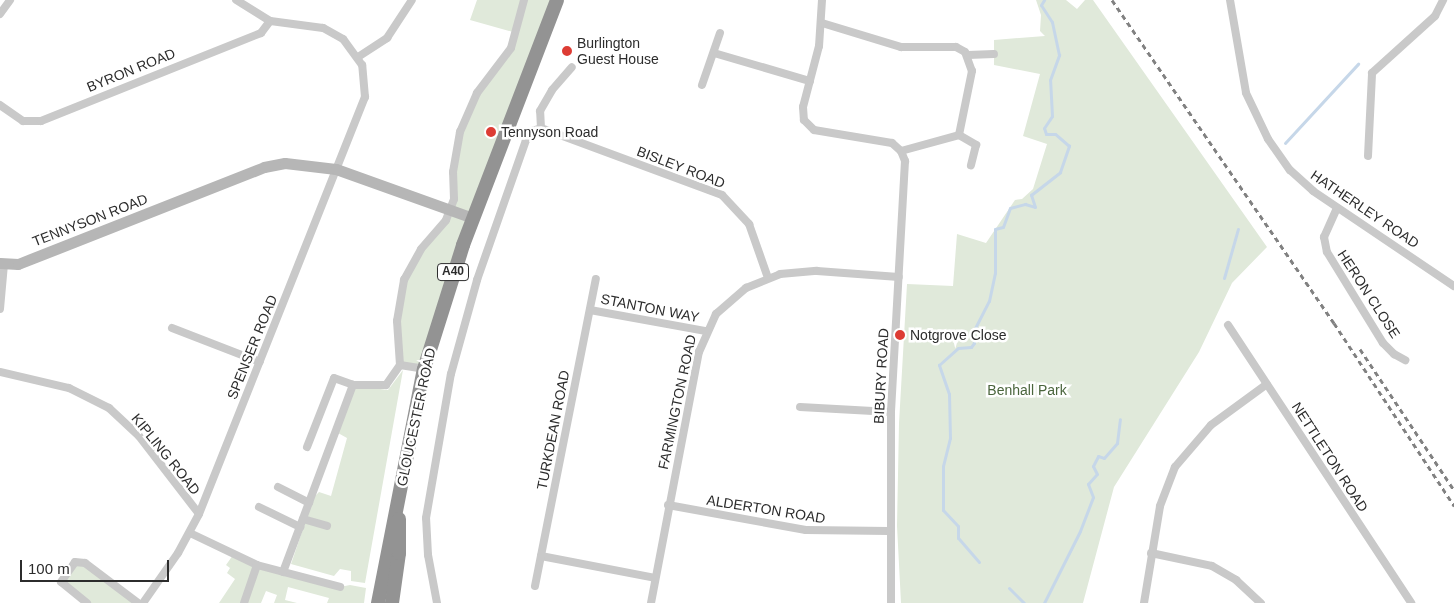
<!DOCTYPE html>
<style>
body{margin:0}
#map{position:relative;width:1454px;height:603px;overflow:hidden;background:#fff;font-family:Arial,sans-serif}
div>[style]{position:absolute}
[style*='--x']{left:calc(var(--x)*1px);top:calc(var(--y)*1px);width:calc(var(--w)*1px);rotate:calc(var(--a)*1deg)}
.green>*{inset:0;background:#e0e9da}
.stream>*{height:3px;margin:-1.5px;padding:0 1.5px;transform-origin:1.5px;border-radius:1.5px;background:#c6d7e9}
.street>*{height:8px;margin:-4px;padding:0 4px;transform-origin:4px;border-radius:4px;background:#c9c9c9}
.secondary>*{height:11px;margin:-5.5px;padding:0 5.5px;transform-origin:5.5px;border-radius:5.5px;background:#b6b6b6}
.highway>*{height:14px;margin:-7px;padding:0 7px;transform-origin:7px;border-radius:7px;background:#939393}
.rail>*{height:3px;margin-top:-1.5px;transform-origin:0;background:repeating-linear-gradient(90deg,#818181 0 5px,transparent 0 9px)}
.dots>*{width:14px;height:14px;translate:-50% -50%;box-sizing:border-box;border:2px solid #fff;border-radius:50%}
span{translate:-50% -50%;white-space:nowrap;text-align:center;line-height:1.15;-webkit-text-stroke:5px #fff;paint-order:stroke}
.shield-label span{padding:1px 4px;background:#fff;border:1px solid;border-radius:4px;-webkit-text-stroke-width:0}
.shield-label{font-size:12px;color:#2c2c2c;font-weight:700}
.poi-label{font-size:14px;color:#2c2c2c}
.left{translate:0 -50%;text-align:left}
.street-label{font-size:14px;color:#2c2c2c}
.park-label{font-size:14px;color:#4a653c}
.scale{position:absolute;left:20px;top:560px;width:149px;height:22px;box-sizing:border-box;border:2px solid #2c2c2c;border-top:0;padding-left:6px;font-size:15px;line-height:18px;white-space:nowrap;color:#2c2c2c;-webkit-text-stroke:4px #fff;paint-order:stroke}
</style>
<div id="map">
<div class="green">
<div style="clip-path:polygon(477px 0,557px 0,424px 369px,400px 365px,397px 321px,404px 280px,451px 210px,453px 172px,466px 116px,511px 48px,513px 32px,470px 20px)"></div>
<div style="clip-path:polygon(1036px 0,1066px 0,1077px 9px,1085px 0,1093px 0,1267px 247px,1232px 283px,1199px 352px,1114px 487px,1083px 603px,901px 603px,897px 526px,899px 423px,907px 284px,953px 286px,957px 234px,986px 243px,1015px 200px,1022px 199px,1033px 189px,1047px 144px,1023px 136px,1040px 74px,994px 65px,994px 40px,1045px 36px,1040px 31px,1041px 15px)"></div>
<div style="clip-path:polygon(403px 370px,365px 583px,351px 581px,351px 571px,340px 569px,334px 576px,291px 564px,314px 497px,319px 492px,331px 496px,347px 438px,338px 433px,354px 390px,357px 386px,388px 390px)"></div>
<div style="clip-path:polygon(233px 555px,340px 587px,350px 585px,366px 588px,364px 603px,327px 603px,329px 598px,288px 587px,285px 600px,297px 603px,274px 603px,277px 595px,266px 591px,261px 603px,219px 603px,235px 579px,227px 573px,230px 568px,226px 565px)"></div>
<div style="clip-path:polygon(78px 562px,138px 603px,87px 603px,62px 578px)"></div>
</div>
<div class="stream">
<div style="--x:1285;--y:143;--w:108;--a:-47.3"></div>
<div style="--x:1224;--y:278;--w:51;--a:-74.1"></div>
<div style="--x:979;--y:562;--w:32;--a:-131"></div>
<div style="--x:958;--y:538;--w:12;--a:-90"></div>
<div style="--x:958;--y:526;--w:22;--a:-133"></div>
<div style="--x:943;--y:510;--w:44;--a:-90"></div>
<div style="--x:943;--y:466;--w:29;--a:-76"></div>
<div style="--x:950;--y:438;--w:44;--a:-91.3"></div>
<div style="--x:949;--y:394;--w:31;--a:-109"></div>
<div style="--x:939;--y:365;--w:25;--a:-42"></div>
<div style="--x:958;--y:348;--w:13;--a:-4"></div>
<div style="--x:971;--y:347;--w:5;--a:-53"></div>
<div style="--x:974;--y:343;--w:11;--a:-95"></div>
<div style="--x:973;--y:332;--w:35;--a:-63"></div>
<div style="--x:989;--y:301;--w:29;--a:-78"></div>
<div style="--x:995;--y:273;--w:44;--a:-90"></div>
<div style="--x:995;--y:229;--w:8;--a:-14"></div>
<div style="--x:1003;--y:227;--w:20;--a:-70"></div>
<div style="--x:1010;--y:208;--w:16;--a:-15"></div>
<div style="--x:1025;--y:204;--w:10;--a:17"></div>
<div style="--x:1035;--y:207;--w:13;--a:-108"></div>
<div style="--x:1031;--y:195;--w:37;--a:-38"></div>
<div style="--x:1060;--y:172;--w:28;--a:-71"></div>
<div style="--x:1069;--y:146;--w:18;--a:-139"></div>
<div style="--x:1055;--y:134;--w:9;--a:180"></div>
<div style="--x:1046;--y:134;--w:6;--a:-108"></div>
<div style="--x:1044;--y:128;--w:14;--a:-56"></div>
<div style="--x:1052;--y:116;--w:36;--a:-93"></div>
<div style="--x:1050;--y:80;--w:27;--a:-70"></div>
<div style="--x:1059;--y:55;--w:34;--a:-102"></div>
<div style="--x:1052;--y:22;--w:20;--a:-123"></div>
<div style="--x:1041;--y:5;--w:6;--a:-59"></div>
<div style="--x:1009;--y:588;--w:21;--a:45"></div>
<div style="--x:1044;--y:603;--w:80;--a:-63.4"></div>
<div style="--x:1080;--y:531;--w:36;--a:-69"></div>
<div style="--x:1093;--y:497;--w:14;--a:-111"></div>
<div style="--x:1088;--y:484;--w:13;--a:-48"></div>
<div style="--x:1097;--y:474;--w:9;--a:-117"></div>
<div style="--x:1093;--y:466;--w:11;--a:-63"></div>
<div style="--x:1098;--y:456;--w:6;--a:18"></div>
<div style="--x:1104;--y:458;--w:20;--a:-49"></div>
<div style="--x:1117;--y:443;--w:24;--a:-83"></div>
</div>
<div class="street">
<div style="--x:822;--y:0;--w:46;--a:93.7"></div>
<div style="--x:819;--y:46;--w:63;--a:104.7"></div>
<div style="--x:803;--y:107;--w:13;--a:86"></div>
<div style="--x:804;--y:120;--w:14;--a:45"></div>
<div style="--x:814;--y:130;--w:79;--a:9.5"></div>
<div style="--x:892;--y:143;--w:12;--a:42"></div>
<div style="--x:901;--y:151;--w:11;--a:68"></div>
<div style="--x:905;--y:161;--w:251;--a:93.2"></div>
<div style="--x:891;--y:412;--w:191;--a:90"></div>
<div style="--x:1230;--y:0;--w:94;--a:80.2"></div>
<div style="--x:1246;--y:93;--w:51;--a:64.4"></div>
<div style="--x:1268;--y:139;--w:38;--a:55"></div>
<div style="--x:1290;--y:170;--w:31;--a:42"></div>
<div style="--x:1313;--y:191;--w:170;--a:34"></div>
<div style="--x:0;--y:14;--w:17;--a:-54"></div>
<div style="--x:822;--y:23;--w:83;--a:16.9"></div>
<div style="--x:901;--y:47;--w:55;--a:0"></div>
<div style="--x:956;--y:47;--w:10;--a:29"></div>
<div style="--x:965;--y:52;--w:20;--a:70"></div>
<div style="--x:972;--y:71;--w:65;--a:101.5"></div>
<div style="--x:714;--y:53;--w:100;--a:16.3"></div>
<div style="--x:968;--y:55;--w:26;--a:-2"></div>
<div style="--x:358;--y:57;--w:35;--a:-33"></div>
<div style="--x:387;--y:38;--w:45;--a:-56.7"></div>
<div style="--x:702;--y:85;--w:55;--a:-70.9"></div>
<div style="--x:0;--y:105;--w:28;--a:35"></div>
<div style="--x:23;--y:121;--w:18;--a:0"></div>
<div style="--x:41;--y:121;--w:237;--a:-21.8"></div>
<div style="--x:261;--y:33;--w:15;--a:-53"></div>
<div style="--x:541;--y:128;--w:193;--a:20.3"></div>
<div style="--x:722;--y:195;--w:40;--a:47"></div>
<div style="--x:749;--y:224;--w:57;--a:70.6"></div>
<div style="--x:901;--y:151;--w:60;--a:-15.4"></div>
<div style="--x:959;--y:135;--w:20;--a:30"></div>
<div style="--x:976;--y:145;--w:21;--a:104"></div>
<div style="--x:1368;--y:156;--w:83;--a:-87.2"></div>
<div style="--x:1372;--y:73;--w:85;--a:-42.1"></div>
<div style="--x:1435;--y:16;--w:18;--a:-63"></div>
<div style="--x:1337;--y:208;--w:32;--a:114"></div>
<div style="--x:1324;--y:237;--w:15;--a:79"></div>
<div style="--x:1327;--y:252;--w:107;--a:58.4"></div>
<div style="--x:1383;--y:343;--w:16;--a:45"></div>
<div style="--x:1394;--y:354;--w:13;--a:29"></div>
<div style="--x:0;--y:309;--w:45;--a:-84.9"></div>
<div style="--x:590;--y:310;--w:118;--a:10.3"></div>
<div style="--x:1228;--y:325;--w:333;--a:56.6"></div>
<div style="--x:172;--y:328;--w:94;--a:21.1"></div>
<div style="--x:400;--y:365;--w:44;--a:-93.9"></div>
<div style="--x:397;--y:321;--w:42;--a:-80.3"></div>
<div style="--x:404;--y:280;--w:35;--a:-61"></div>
<div style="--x:421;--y:249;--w:38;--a:-49"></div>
<div style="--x:446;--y:220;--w:22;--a:-69"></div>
<div style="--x:454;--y:199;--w:27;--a:-92"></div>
<div style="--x:453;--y:172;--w:41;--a:-80.1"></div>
<div style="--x:460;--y:132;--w:43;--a:-66.4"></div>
<div style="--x:477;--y:93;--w:56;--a:-52.9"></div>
<div style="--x:511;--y:48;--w:50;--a:-74.8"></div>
<div style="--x:400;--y:365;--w:24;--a:9"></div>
<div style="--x:0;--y:372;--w:71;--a:13.1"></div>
<div style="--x:69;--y:388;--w:45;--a:26.6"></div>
<div style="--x:109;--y:408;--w:41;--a:43"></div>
<div style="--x:139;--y:436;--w:98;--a:52.4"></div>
<div style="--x:800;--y:407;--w:91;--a:3.1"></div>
<div style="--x:307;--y:447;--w:74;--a:-68.6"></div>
<div style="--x:334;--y:378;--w:20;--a:20"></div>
<div style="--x:278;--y:487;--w:35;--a:27"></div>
<div style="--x:668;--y:505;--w:140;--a:10.3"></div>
<div style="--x:806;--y:530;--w:83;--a:0.7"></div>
<div style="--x:259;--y:507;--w:46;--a:26"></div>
<div style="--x:303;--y:519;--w:25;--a:16"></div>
<div style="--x:190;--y:533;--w:74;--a:25.5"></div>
<div style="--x:257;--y:565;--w:86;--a:14.8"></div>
<div style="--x:1151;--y:553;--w:62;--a:12"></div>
<div style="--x:1212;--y:566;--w:28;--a:30"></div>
<div style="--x:1236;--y:580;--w:34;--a:43"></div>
<div style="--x:541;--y:556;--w:116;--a:10.9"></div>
<div style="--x:283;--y:572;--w:200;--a:-69.5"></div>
<div style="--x:353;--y:385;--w:33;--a:0"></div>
<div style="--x:386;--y:385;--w:24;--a:-55"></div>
<div style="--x:535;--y:586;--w:313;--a:-78.8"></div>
<div style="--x:87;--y:603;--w:33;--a:-141"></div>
<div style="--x:61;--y:582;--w:24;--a:-55"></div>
<div style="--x:75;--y:562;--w:10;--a:6"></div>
<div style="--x:85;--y:563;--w:66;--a:37"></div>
<div style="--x:143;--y:603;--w:61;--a:-55"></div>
<div style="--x:178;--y:553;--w:44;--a:-61.7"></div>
<div style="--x:199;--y:514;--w:449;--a:-68.3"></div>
<div style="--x:365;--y:97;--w:32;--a:-95"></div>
<div style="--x:362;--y:65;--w:32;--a:-126"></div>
<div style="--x:343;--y:39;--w:23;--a:-151"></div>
<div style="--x:323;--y:28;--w:53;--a:-172.5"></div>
<div style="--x:270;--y:21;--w:40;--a:-148"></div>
<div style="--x:244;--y:603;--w:40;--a:-71.1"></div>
<div style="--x:437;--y:603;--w:49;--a:-100.6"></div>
<div style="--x:428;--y:555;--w:37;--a:-93"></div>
<div style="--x:426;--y:518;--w:146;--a:-80.2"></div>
<div style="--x:451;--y:374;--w:98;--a:-74.5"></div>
<div style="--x:477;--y:280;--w:148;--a:-70.7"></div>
<div style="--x:526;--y:140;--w:11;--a:-56"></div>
<div style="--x:532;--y:131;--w:9;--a:-18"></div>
<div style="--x:541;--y:128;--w:17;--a:-93"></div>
<div style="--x:540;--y:111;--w:24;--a:-60"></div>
<div style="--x:552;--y:90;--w:30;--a:-49"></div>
<div style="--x:651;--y:603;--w:256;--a:-79.2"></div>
<div style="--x:699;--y:352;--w:42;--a:-65.9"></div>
<div style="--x:716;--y:314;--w:40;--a:-41"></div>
<div style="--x:746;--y:288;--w:37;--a:-22"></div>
<div style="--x:780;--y:274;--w:37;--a:-5"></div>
<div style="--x:817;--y:271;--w:82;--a:4.2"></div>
<div style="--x:1144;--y:603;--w:98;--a:-80.6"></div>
<div style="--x:1160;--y:506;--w:42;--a:-69"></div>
<div style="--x:1175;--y:467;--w:55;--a:-49.4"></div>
<div style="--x:1211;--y:425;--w:69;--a:-36.2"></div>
</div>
<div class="secondary">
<div style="--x:0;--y:263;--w:18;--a:3"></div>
<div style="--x:18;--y:264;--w:264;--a:-21.5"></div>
<div style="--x:264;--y:167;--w:21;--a:-11"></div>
<div style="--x:285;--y:163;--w:51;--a:6.7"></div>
<div style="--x:336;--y:169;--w:145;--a:19.7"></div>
</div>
<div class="highway">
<div style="--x:378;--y:603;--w:238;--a:-78.9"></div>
<div style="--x:424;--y:369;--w:130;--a:-72.5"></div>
<div style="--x:463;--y:245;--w:262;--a:-69"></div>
<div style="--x:392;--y:603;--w:50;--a:-82"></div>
<div style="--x:399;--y:553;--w:34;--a:-90"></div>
</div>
<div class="rail">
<div style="--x:1112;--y:0;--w:392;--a:55.5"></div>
<div style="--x:1334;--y:323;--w:219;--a:56.7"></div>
<div style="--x:1360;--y:349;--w:169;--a:56.3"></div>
</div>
<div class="dots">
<div style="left:567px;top:51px;background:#dd3c34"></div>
<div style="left:491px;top:132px;background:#dd3c34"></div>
<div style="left:900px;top:335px;background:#dd3c34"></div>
</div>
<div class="shield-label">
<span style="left:453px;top:272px">A40</span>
</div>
<div class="poi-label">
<span class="left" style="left:577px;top:51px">Burlington<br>Guest House</span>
<span class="left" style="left:501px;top:132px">Tennyson Road</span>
<span class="left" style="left:910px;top:335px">Notgrove Close</span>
</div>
<div class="street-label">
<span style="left:131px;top:70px;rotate:-22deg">BYRON ROAD</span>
<span style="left:681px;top:167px;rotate:21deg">BISLEY ROAD</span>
<span style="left:1365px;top:209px;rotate:34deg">HATHERLEY ROAD</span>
<span style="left:90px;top:220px;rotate:-21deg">TENNYSON ROAD</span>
<span style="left:1369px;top:294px;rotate:57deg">HERON CLOSE</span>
<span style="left:650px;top:308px;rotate:11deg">STANTON WAY</span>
<span style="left:252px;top:347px;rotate:-68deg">SPENSER ROAD</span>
<span style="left:881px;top:376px;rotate:-87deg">BIBURY ROAD</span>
<span style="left:677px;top:402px;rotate:-78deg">FARMINGTON ROAD</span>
<span style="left:416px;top:417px;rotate:-78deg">GLOUCESTER ROAD</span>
<span style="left:553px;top:430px;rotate:-79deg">TURKDEAN ROAD</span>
<span style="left:166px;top:454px;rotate:51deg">KIPLING ROAD</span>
<span style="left:1330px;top:457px;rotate:57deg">NETTLETON ROAD</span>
<span style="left:766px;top:509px;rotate:9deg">ALDERTON ROAD</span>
</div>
<div class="park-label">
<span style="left:1027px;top:390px">Benhall Park</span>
</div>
<div class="scale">100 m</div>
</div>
